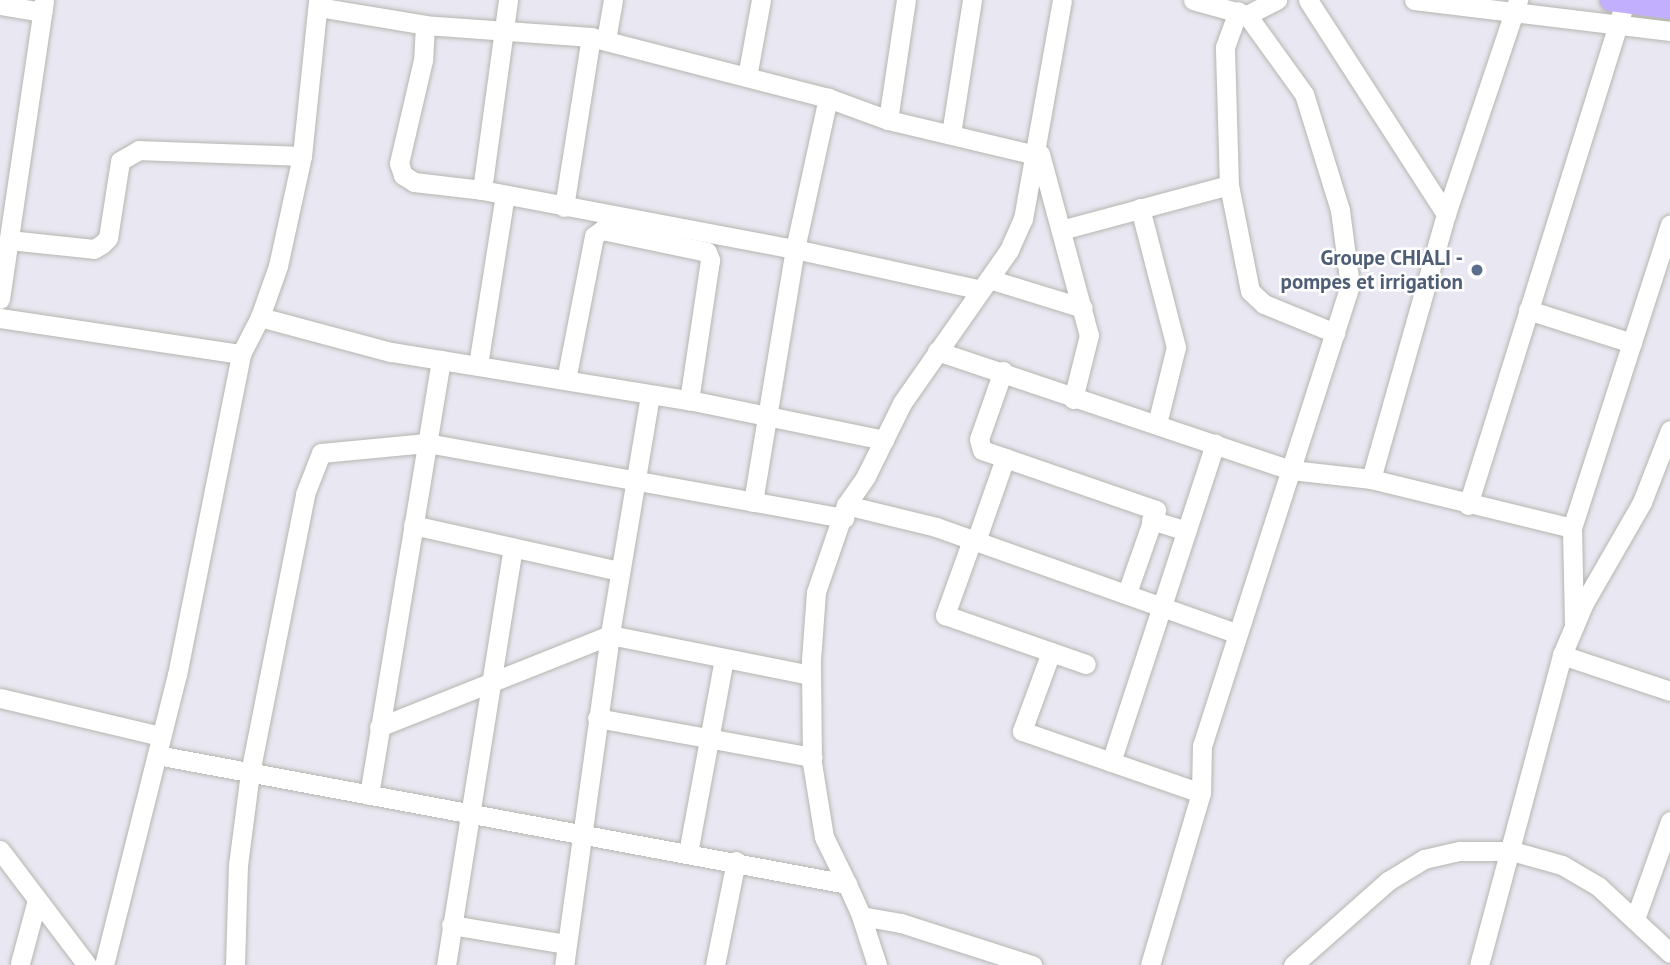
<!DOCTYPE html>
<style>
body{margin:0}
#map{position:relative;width:1670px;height:965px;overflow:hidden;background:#e9e7f1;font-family:"PT Sans",sans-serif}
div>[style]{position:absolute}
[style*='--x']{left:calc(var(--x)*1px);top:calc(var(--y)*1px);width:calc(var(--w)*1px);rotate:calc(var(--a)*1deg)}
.roads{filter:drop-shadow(0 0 2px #b6b6b0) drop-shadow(0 0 2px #b6b6b0)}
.minor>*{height:19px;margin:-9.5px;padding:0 9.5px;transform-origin:9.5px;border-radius:9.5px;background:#fff}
.major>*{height:21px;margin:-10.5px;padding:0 10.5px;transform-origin:10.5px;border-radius:10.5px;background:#c2affe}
.dots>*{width:19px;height:19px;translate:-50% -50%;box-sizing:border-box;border:4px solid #fff;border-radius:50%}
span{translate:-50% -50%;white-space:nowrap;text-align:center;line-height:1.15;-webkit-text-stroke:5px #fff;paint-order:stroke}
.service-label{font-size:21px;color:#4e5e75;font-weight:700}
.right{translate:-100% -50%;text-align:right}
</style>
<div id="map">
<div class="roads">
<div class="minor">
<div style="--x:1308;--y:0;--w:255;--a:57.2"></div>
<div style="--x:1414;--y:0;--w:258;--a:6.9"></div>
<div style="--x:0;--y:5;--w:43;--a:9.5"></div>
<div style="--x:318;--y:7;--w:109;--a:9.5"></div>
<div style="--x:425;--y:25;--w:35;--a:93"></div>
<div style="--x:423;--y:60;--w:106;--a:103.1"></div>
<div style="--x:399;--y:163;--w:13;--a:72"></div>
<div style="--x:403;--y:175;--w:13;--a:32"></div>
<div style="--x:414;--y:182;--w:68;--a:6.7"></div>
<div style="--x:482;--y:190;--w:319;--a:10.7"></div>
<div style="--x:795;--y:249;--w:155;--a:-77.7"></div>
<div style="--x:828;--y:98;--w:245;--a:-165.6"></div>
<div style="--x:591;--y:37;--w:166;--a:-175.9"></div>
<div style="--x:1247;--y:15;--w:34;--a:-27"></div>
<div style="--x:606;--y:40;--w:41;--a:-80.1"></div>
<div style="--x:747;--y:77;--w:78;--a:-79.7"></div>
<div style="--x:828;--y:98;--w:64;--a:20.1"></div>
<div style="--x:888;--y:120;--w:121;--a:-81.5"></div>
<div style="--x:888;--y:120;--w:152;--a:13.3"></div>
<div style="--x:951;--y:134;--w:136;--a:-81.1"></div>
<div style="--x:1040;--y:154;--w:188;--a:74.9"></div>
<div style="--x:1089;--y:335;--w:66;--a:104"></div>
<div style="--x:1229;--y:185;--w:138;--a:-91.7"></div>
<div style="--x:1225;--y:47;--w:38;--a:-70"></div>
<div style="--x:482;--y:190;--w:192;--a:-82.2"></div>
<div style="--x:564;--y:207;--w:172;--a:-81"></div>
<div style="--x:1140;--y:208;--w:144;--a:75.5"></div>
<div style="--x:1176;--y:347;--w:79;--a:103.9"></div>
<div style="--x:1061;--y:230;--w:174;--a:-15"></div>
<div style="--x:1229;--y:185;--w:108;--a:78.8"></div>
<div style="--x:1250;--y:291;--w:19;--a:43"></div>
<div style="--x:1264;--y:304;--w:77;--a:22.2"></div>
<div style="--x:9;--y:240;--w:85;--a:6"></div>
<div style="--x:94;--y:249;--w:9;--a:-32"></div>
<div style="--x:102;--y:244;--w:8;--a:-45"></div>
<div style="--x:108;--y:238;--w:78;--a:-81.1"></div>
<div style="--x:120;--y:161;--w:22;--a:-30"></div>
<div style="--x:139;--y:150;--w:163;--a:2.1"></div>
<div style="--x:989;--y:279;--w:98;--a:17.1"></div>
<div style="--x:0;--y:299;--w:302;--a:-81.6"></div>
<div style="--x:1528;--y:310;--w:109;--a:17.6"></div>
<div style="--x:260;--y:317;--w:136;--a:15"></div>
<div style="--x:391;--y:352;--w:302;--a:9.2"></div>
<div style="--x:689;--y:400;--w:199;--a:11.6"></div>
<div style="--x:0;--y:318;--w:244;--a:8.5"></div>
<div style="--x:937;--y:351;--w:373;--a:18.6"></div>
<div style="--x:1291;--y:470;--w:81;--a:6.4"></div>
<div style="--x:1371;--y:479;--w:207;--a:13.7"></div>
<div style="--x:1572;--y:528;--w:98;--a:88.8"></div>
<div style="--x:478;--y:365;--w:172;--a:-81"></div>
<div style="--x:1003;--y:371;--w:72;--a:109.4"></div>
<div style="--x:979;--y:439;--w:11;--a:75"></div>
<div style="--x:982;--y:450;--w:184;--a:19"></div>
<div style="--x:1156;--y:510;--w:88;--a:109.3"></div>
<div style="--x:566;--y:380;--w:147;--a:-79"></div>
<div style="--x:594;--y:236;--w:10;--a:-37"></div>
<div style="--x:602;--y:230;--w:107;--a:11.8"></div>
<div style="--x:707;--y:252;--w:9;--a:69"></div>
<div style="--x:710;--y:260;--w:142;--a:98.5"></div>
<div style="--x:650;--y:395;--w:243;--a:99.5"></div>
<div style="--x:610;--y:635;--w:205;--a:11.3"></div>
<div style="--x:1371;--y:479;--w:275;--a:-74.2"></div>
<div style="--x:1446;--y:214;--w:226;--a:-71.4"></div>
<div style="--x:753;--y:502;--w:256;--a:-80.6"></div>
<div style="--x:795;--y:249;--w:190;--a:12.4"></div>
<div style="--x:846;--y:505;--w:93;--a:13.7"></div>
<div style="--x:936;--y:527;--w:320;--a:19.5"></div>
<div style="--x:1468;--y:505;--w:527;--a:-72.67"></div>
<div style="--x:1151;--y:520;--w:37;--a:17"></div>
<div style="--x:413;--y:525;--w:211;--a:12.6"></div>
<div style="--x:1572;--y:528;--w:319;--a:-72.1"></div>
<div style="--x:972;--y:540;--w:80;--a:109.8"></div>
<div style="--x:945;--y:615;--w:149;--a:19.2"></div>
<div style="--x:976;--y:541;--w:88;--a:-70.7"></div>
<div style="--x:1051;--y:652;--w:84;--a:110.2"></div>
<div style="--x:1022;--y:731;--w:189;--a:19.1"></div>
<div style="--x:1562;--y:655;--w:56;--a:-67.1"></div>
<div style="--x:1584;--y:603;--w:116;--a:-60.1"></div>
<div style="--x:1642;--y:502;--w:77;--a:-68.7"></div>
<div style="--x:0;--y:698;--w:165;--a:13.3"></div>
<div style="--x:597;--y:718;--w:219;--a:10.3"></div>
<div style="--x:379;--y:727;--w:249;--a:-21.7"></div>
<div style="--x:610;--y:635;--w:333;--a:97.9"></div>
<div style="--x:157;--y:755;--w:702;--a:10.59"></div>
<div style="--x:847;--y:884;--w:35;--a:66"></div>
<div style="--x:1111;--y:762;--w:335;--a:-71.9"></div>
<div style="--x:369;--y:795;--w:441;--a:-80.6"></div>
<div style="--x:0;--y:850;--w:144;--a:52.9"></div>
<div style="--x:688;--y:853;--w:198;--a:-79.5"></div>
<div style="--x:847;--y:884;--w:52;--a:-116.1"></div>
<div style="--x:824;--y:837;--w:75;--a:-99.2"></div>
<div style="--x:812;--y:763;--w:103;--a:-90.6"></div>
<div style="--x:811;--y:660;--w:68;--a:-85.8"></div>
<div style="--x:816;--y:592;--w:92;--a:-71"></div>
<div style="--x:846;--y:505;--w:35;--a:-55"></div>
<div style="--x:866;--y:476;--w:81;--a:-63.7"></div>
<div style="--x:902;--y:403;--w:187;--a:-55"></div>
<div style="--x:1009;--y:250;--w:34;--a:-66"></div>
<div style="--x:1023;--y:219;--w:222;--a:-79.9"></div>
<div style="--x:1635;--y:919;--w:104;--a:-70.3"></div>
<div style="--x:451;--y:925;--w:117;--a:9.4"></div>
<div style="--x:20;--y:963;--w:65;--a:-74.9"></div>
<div style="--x:104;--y:965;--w:299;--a:-75.9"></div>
<div style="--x:177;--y:675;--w:327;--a:-78.7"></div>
<div style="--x:241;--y:354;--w:42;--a:-62.8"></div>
<div style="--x:260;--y:317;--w:54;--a:-70.6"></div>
<div style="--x:278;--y:266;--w:113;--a:-77.7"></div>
<div style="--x:302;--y:156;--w:157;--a:-84.1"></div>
<div style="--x:235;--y:965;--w:100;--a:-88.3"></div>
<div style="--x:238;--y:865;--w:93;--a:-82.6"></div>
<div style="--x:250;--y:773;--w:284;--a:-78.8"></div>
<div style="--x:305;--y:494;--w:44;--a:-68.7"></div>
<div style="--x:321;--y:453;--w:106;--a:-5.4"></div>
<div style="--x:427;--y:443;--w:424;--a:10.2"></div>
<div style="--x:446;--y:965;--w:423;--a:-80.9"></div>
<div style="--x:715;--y:965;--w:106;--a:-78.6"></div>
<div style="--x:877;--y:965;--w:52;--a:-108.1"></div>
<div style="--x:861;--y:916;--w:41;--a:9.9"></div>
<div style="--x:901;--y:923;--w:138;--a:17.8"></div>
<div style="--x:1150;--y:965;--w:179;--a:-73.5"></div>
<div style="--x:1201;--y:793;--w:47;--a:-88.8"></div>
<div style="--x:1202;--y:746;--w:483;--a:-72.2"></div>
<div style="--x:1350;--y:286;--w:77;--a:-97.5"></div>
<div style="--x:1340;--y:210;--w:121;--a:-107.2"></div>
<div style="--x:1304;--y:94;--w:97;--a:-125.8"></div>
<div style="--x:1247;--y:15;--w:56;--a:-164.5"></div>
<div style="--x:1293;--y:965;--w:127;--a:-41.5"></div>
<div style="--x:1388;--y:881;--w:42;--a:-31.4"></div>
<div style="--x:1424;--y:859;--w:37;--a:-13"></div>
<div style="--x:1460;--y:851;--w:52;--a:0"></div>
<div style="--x:1512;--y:851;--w:52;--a:15.6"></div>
<div style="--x:1562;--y:865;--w:42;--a:30.3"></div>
<div style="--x:1598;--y:886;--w:98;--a:42.9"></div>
<div style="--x:1479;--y:965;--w:321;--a:-75"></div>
<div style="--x:1562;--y:655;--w:114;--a:18.4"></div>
</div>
<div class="major">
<div style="--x:1610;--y:0;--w:61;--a:7.6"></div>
</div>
</div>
<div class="dots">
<div style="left:1477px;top:270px;background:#5c6f8a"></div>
</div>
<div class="service-label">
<span class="right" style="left:1463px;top:270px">Groupe CHIALI -<br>pompes et irrigation</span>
</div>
</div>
